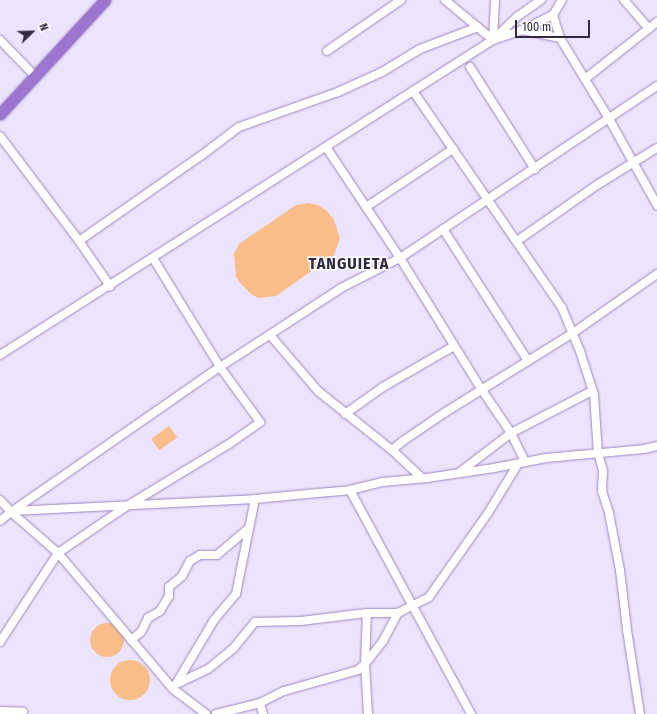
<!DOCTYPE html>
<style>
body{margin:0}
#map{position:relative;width:657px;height:714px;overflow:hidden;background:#ece3fc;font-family:"Fira Sans Condensed",sans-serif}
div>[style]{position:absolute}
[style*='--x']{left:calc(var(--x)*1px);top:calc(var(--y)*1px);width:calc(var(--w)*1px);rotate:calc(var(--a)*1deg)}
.green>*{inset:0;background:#f8bd89;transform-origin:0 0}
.round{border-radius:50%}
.roads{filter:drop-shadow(0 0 1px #9d86c0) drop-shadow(0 0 1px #9d86c0)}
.minor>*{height:8px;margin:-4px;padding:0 4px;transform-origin:4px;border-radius:4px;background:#fff}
.highway>*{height:11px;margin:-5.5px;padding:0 5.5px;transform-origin:5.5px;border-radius:5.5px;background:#9c75d1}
span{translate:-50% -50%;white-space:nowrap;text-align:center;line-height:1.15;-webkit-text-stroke:3px #fff;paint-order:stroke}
.district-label{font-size:16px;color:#332a42;font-weight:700;letter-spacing:1px}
.north{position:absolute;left:12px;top:12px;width:40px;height:40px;-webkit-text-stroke:3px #fff;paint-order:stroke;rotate:67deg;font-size:11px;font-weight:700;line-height:16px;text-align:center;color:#332a42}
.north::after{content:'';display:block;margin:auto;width:14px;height:18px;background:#332a42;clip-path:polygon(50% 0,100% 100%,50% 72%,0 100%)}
.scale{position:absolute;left:515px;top:20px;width:75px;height:18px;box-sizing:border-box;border:2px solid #332a42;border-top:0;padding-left:5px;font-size:12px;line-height:14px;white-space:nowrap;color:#332a42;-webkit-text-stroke:3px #fff;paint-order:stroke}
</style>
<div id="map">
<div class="green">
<div style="clip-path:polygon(309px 203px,318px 205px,327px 211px,334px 220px,340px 238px,334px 255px,276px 296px,259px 298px,252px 295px,241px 284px,236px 277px,234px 254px,239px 244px,296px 205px)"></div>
<div style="left:169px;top:426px;width:14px;height:22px;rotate:54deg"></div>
<div class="round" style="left:90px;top:623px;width:34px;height:34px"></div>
<div class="round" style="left:110px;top:660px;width:40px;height:40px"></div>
</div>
<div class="roads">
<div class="minor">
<div style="--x:445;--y:0;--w:62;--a:39.8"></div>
<div style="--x:624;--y:0;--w:38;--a:49"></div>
<div style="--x:553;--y:15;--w:24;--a:73"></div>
<div style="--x:522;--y:30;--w:39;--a:12"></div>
<div style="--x:560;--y:38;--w:92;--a:58.7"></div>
<div style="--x:608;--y:117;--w:101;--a:60.9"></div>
<div style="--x:496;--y:39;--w:28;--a:-19"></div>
<div style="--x:522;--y:30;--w:34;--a:-26"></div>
<div style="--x:553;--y:15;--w:17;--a:-59"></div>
<div style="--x:0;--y:40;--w:50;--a:45.8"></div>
<div style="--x:493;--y:40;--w:40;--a:-87.1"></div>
<div style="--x:327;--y:51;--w:90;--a:-34.6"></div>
<div style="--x:470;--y:67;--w:121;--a:57.5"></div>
<div style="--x:585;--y:79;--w:92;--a:-38.4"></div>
<div style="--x:413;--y:91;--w:263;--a:55.5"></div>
<div style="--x:562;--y:308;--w:47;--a:67.3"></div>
<div style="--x:580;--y:351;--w:46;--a:72.3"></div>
<div style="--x:594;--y:395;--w:58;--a:86.1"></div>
<div style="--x:598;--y:453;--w:19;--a:74"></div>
<div style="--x:603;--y:471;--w:20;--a:93"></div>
<div style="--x:602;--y:491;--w:23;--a:72"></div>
<div style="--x:609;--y:513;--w:58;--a:79.1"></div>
<div style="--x:620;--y:570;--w:60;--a:83.3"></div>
<div style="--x:627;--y:630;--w:85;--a:81.2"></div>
<div style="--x:0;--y:136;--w:131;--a:53"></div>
<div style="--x:79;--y:241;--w:55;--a:55.4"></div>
<div style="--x:326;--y:147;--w:133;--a:56.3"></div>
<div style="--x:400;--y:258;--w:155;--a:58.2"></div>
<div style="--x:482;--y:390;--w:52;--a:56"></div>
<div style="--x:511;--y:433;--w:32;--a:64"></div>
<div style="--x:366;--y:207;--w:105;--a:-33.7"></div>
<div style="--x:443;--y:229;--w:157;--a:57.2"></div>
<div style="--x:79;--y:241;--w:150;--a:-35"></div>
<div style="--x:202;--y:155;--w:46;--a:-37.1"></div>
<div style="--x:239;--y:127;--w:105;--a:-19.5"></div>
<div style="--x:338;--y:92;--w:48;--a:-24.4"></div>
<div style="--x:382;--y:72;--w:44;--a:-31.2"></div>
<div style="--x:420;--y:49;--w:62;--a:-20.8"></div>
<div style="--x:517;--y:241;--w:98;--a:-35"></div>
<div style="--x:597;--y:185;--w:70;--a:-31.7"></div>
<div style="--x:270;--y:335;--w:74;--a:49.4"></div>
<div style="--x:318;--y:391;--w:95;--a:38.6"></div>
<div style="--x:392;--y:450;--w:41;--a:43"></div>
<div style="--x:0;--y:355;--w:585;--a:-32.58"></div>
<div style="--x:493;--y:40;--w:35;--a:-44"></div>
<div style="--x:518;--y:16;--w:28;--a:-35"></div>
<div style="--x:345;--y:414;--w:47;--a:-35.4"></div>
<div style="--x:383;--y:387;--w:82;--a:-30"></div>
<div style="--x:392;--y:450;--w:14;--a:-39"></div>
<div style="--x:403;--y:441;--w:50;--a:-34.3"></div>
<div style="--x:444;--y:413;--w:152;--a:-31.8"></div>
<div style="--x:573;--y:333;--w:103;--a:-35.1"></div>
<div style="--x:460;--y:472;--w:64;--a:-37.4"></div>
<div style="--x:511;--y:433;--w:91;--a:-27.4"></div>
<div style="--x:350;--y:490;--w:255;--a:61.6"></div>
<div style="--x:0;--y:500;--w:16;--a:47"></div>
<div style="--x:11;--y:512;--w:14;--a:141"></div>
<div style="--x:12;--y:511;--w:243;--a:-2.8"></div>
<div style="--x:255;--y:499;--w:63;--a:-5.4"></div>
<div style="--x:318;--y:493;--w:32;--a:-5"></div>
<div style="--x:350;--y:490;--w:34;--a:-14"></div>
<div style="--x:383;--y:482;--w:44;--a:-5.2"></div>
<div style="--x:427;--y:478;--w:68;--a:-8.5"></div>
<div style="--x:494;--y:468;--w:53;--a:-10.9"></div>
<div style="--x:546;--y:458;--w:98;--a:-5.2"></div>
<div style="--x:644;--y:449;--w:13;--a:-13"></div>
<div style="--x:11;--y:512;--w:254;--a:-34.8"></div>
<div style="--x:220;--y:367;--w:145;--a:-33.1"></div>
<div style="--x:341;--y:288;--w:66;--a:-27"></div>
<div style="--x:400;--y:258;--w:309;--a:-33.8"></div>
<div style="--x:11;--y:512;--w:62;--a:41.1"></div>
<div style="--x:58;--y:553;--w:178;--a:49.8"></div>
<div style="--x:173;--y:689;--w:41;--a:37.1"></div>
<div style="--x:131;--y:640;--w:13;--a:-39"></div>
<div style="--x:141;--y:632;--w:16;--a:-63"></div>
<div style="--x:148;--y:618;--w:14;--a:-30"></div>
<div style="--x:160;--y:611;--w:17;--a:-59"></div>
<div style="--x:169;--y:596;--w:9;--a:-90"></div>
<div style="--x:169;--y:587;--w:17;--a:-40"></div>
<div style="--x:182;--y:576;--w:17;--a:-62"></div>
<div style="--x:190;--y:561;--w:12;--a:-31"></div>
<div style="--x:200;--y:555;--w:17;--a:0"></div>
<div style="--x:217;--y:555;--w:42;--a:-40.2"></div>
<div style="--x:0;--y:642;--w:106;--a:-56.9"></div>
<div style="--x:58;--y:553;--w:83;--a:-34.3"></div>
<div style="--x:127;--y:506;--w:119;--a:-31.3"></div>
<div style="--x:229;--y:444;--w:38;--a:-35"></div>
<div style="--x:260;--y:422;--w:68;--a:-126"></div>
<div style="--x:220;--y:367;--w:128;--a:-121.6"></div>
<div style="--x:176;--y:684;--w:35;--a:-25"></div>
<div style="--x:208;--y:669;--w:32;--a:-39"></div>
<div style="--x:233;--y:649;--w:35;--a:-51"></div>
<div style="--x:255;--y:622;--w:46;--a:-1.2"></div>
<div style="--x:301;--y:621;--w:66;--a:-6.9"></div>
<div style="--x:367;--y:613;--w:31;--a:0"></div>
<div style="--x:398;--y:613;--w:35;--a:-27"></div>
<div style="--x:429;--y:597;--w:103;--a:-54.9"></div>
<div style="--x:488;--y:513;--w:57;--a:-58.5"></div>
<div style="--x:176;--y:684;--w:74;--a:-59.3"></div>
<div style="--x:214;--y:620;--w:34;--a:-50"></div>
<div style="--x:236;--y:594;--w:97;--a:-78.7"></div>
<div style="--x:260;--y:703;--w:11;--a:75"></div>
<div style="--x:0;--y:711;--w:23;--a:2"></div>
<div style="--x:216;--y:714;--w:45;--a:-14"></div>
<div style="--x:260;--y:703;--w:27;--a:-27"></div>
<div style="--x:284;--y:691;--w:77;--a:-15.8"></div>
<div style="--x:358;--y:670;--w:9;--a:-41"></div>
<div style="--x:365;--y:664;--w:51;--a:-87.8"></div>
<div style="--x:368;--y:714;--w:50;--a:-93.4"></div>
<div style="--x:365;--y:664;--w:29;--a:-52"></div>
<div style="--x:383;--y:641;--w:32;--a:-62"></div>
</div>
<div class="highway">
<div style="--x:0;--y:114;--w:155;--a:-47.4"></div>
</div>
</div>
<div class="district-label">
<span style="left:349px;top:264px">TANGUIETA</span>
</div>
<div class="north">N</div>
<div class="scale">100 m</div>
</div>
